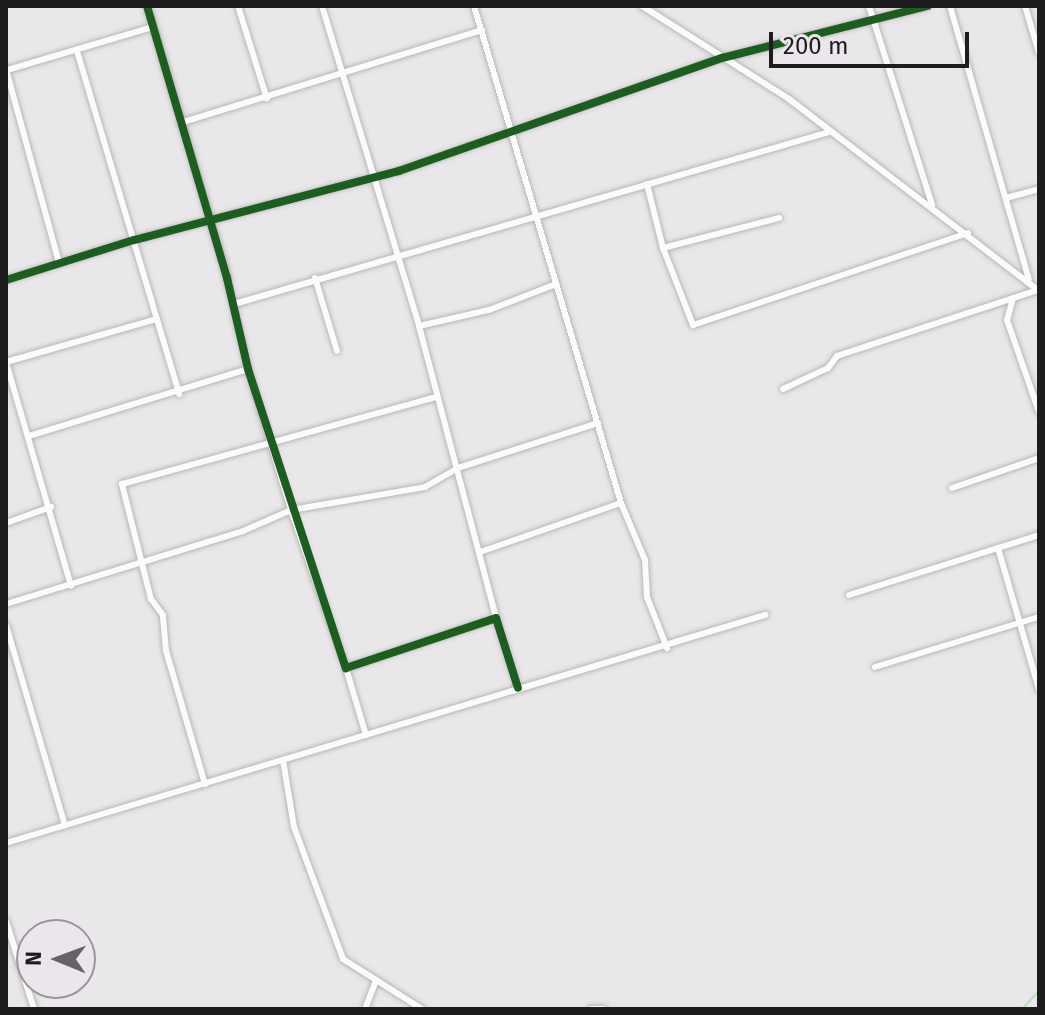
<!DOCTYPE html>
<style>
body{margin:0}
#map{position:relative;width:1045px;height:1015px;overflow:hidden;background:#eae7ea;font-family:"Fira Sans",sans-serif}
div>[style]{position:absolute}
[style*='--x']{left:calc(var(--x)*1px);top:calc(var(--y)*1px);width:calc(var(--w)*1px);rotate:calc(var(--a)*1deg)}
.stream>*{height:2px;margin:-1px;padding:0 1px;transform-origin:1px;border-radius:1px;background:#b1e1bf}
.roads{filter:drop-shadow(0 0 2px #b8b7b8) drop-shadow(0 0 2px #b8b7b8)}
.minor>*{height:6px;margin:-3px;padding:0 3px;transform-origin:3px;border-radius:3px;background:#fcfbfc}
.tertiary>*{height:7px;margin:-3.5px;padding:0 3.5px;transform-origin:3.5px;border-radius:3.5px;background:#fcfbfc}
.cycleway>*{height:8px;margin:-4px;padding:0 4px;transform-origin:4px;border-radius:4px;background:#1b5e20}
span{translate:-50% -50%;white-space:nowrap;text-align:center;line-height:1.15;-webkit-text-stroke:7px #ebe6eb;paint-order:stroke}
.frame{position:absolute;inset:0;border:8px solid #1e1c1e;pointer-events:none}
.north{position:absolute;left:16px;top:919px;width:80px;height:80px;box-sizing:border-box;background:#ebe6eb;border:2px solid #999599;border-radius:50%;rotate:271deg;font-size:22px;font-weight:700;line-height:32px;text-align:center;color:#1e1c1e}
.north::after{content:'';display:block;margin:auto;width:28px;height:36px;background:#656365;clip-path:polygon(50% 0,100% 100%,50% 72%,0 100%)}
.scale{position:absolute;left:769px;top:32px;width:200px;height:36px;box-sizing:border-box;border:4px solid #1e1c1e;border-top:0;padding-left:10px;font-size:24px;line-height:28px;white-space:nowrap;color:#1e1c1e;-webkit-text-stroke:6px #ebe6eb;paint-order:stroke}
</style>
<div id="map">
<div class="stream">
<div style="--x:1022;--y:1009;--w:25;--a:-47"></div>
</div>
<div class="roads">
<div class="minor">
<div style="--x:238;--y:6;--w:97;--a:72.7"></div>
<div style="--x:322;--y:6;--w:334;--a:73.1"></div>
<div style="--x:419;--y:326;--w:72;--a:-12.9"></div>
<div style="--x:489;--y:310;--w:72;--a:-21.2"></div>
<div style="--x:474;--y:6;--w:518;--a:73.52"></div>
<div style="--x:621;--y:503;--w:62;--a:67.2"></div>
<div style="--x:645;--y:560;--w:37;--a:87"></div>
<div style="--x:647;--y:597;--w:55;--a:68.6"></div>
<div style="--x:642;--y:6;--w:174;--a:32.3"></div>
<div style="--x:789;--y:99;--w:315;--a:37.5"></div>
<div style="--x:869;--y:6;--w:209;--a:72.4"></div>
<div style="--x:950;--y:6;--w:284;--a:73.9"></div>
<div style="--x:1025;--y:6;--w:49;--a:73.4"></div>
<div style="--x:77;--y:51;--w:358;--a:73.4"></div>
<div style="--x:6;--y:69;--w:201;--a:74.7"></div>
<div style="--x:7;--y:70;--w:152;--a:-16.4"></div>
<div style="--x:180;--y:123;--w:316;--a:-17.1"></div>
<div style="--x:647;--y:184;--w:66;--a:76"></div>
<div style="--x:663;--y:248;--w:83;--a:68.7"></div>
<div style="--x:693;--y:325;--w:290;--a:-18.5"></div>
<div style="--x:1006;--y:198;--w:34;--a:-15"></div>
<div style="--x:663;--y:248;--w:120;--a:-14.5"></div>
<div style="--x:227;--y:278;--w:93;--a:77"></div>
<div style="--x:248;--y:369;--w:147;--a:73"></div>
<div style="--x:291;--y:510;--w:167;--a:70.8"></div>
<div style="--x:346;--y:668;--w:158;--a:-18.4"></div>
<div style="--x:496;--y:618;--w:73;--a:72.6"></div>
<div style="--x:315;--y:278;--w:76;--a:73.2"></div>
<div style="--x:6;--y:280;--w:134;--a:-17.4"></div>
<div style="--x:134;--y:240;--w:274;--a:-14.6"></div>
<div style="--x:399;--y:171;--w:342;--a:-19.3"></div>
<div style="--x:722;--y:58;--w:212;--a:-14.2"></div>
<div style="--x:1013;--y:298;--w:23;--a:105"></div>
<div style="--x:1007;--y:320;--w:97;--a:70.8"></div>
<div style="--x:234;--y:304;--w:619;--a:-16.12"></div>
<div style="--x:419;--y:326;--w:302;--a:75.2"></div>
<div style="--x:6;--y:362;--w:233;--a:73.8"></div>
<div style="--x:6;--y:362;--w:157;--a:-15.9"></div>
<div style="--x:783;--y:389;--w:50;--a:-25"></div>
<div style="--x:828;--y:368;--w:15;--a:-53"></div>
<div style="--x:837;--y:356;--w:212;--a:-18.2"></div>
<div style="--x:29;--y:436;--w:229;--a:-17"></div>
<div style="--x:952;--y:488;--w:92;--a:-19"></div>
<div style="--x:6;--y:523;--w:48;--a:-19.6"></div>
<div style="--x:998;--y:548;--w:147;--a:73.8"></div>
<div style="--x:480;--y:552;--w:149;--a:-19.2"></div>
<div style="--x:849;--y:595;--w:199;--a:-17.5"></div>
<div style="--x:6;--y:604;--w:248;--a:-17.1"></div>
<div style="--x:243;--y:531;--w:52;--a:-23.6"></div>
<div style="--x:291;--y:510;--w:136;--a:-9.7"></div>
<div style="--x:425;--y:487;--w:38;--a:-30"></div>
<div style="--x:458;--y:468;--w:147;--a:-17.8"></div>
<div style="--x:6;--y:625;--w:209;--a:73.6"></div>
<div style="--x:875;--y:667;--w:171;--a:-17"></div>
<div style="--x:346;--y:668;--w:70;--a:73.4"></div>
<div style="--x:283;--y:760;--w:68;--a:80.7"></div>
<div style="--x:294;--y:827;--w:141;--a:69.6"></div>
<div style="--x:343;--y:959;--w:93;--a:32.3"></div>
<div style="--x:205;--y:784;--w:139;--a:-106.3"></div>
<div style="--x:166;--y:651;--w:36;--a:-95"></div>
<div style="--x:163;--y:615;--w:20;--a:-127"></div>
<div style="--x:151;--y:599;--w:119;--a:-104.2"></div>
<div style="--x:122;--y:484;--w:326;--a:-15.5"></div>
<div style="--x:6;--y:843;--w:793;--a:-16.72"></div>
<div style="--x:6;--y:921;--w:92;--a:72.3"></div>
<div style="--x:365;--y:1009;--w:31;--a:-69"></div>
<div style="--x:591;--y:1009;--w:13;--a:0"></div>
</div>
<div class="tertiary">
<div style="--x:147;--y:6;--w:284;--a:73.6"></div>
</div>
</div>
<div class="cycleway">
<div style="--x:147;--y:6;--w:284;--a:73.6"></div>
<div style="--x:227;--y:278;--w:93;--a:77"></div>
<div style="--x:248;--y:369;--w:315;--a:71.9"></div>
<div style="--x:346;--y:668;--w:158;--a:-18.4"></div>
<div style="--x:496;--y:618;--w:73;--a:72.6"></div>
<div style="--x:6;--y:280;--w:134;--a:-17.4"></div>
<div style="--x:134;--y:240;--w:274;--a:-14.6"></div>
<div style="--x:399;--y:171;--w:342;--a:-19.3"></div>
<div style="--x:722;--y:58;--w:212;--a:-14.2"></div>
</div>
<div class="frame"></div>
<div class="north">N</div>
<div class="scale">200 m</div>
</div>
